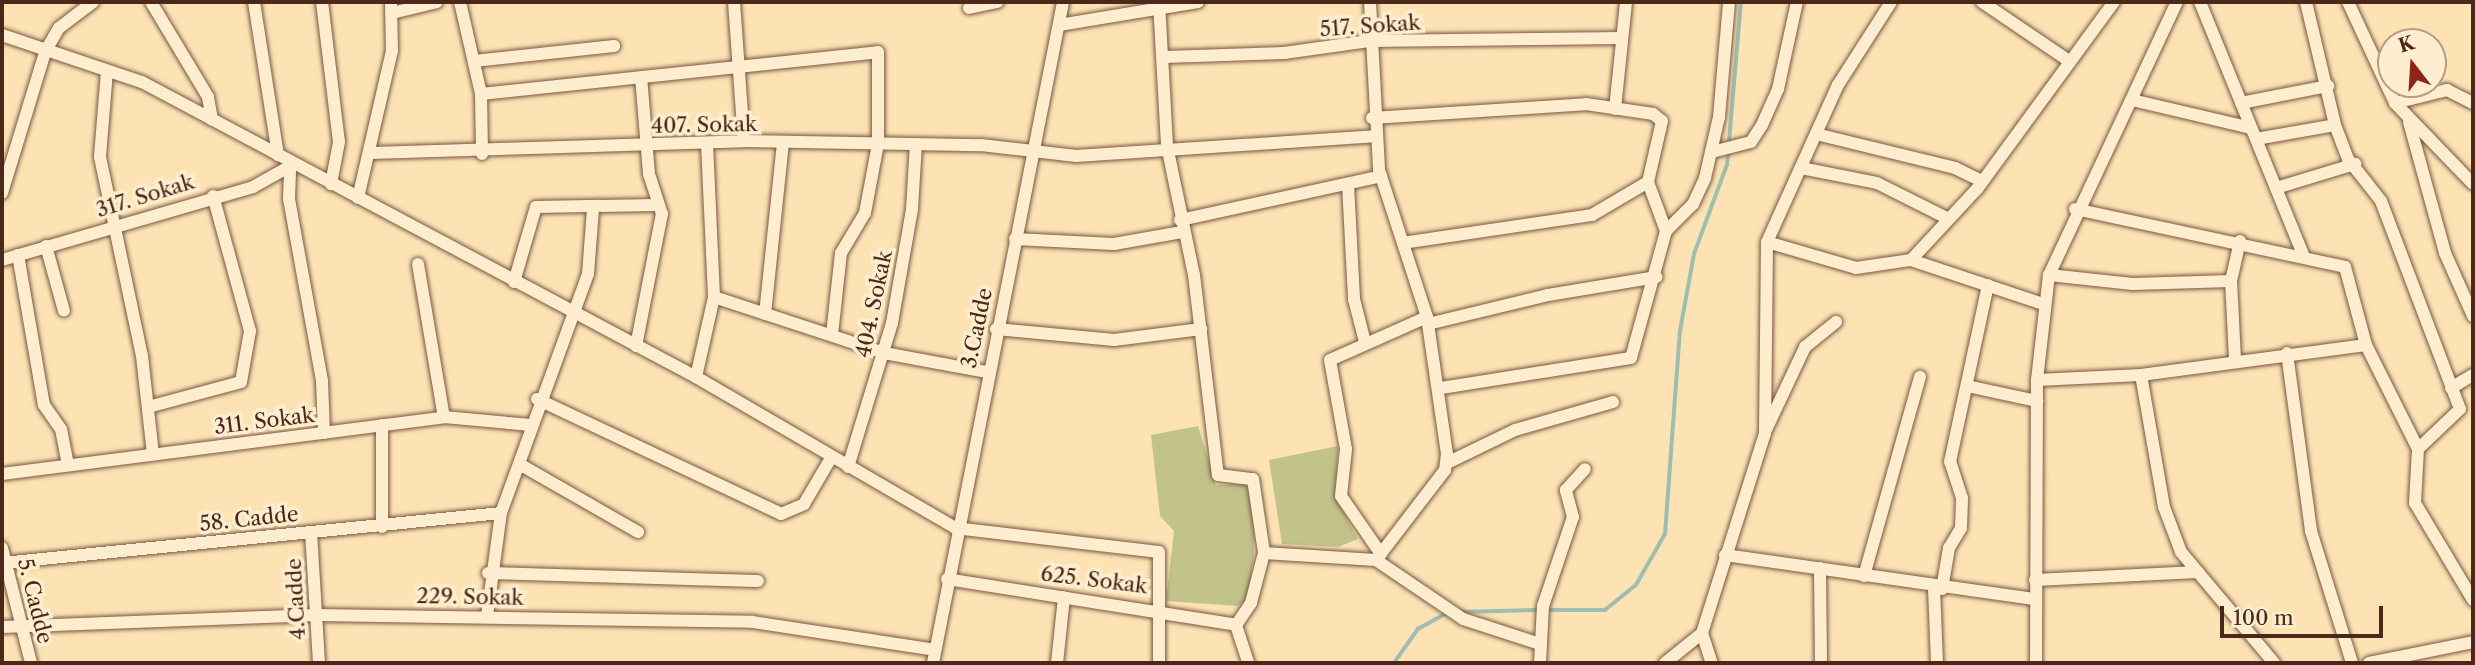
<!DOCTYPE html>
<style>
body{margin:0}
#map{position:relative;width:2475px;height:665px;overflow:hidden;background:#fde3b4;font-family:"Libre Caslon Text",serif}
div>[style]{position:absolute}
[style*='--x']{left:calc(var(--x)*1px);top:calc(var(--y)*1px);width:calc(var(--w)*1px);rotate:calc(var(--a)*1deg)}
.green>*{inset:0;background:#c2c38b}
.stream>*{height:3.5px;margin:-1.75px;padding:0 1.75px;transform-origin:1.75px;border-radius:1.75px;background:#9fbeae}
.roads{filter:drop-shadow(0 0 2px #785740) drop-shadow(0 0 2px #785740)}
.minor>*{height:12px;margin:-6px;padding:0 6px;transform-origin:6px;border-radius:6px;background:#feedce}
span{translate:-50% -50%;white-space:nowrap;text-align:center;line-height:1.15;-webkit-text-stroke:7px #feedce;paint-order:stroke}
.street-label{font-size:21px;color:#4b2819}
.frame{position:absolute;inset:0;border:4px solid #4b2819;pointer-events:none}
.north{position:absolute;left:2377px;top:28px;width:70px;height:70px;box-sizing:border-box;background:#feedce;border:2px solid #b69e86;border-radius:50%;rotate:343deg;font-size:19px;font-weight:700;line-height:28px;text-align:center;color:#4b2819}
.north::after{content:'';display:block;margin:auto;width:24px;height:32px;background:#8f2418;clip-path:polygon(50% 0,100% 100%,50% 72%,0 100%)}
.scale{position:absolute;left:2220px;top:606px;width:163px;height:32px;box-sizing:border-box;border:4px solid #4b2819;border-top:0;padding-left:9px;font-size:21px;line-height:24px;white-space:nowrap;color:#4b2819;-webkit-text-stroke:5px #feedce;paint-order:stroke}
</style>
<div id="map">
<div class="green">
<div style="clip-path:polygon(1198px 426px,1216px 485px,1244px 484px,1253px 495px,1254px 556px,1247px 599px,1238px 606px,1166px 601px,1174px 531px,1160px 516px,1151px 435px)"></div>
<div style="clip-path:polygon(1338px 446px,1335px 497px,1358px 539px,1338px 547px,1282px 544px,1269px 460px)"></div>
</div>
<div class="stream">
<div style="--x:1546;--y:610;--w:59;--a:0"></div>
<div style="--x:1605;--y:610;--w:40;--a:-39"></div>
<div style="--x:1636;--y:585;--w:59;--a:-60.4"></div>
<div style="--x:1665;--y:534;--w:204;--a:-85.8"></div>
<div style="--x:1680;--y:331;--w:78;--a:-79.7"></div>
<div style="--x:1694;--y:254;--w:95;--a:-69.7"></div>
<div style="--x:1727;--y:165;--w:164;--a:-85.1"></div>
<div style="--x:1459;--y:612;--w:79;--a:-1.5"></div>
<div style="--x:1394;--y:663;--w:42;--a:-54.8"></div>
<div style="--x:1418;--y:629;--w:33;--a:-29"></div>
</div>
<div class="roads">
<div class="minor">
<div style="--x:151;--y:2;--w:111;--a:59"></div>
<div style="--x:208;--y:97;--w:23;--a:80"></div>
<div style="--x:254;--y:2;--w:155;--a:81.1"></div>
<div style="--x:322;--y:2;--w:141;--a:83.1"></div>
<div style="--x:339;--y:142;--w:43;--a:100.8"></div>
<div style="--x:460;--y:2;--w:94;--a:77.1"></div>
<div style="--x:481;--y:94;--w:60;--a:89"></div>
<div style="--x:734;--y:2;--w:139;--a:85.9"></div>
<div style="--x:1159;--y:2;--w:144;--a:86.8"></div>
<div style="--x:1167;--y:146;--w:132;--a:78.2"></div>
<div style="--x:1194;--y:275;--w:201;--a:83.2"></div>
<div style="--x:1218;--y:475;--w:35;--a:7"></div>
<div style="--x:1253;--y:479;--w:75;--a:81.5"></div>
<div style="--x:1264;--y:553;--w:52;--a:104.6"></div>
<div style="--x:1251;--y:603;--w:27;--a:124"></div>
<div style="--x:1370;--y:2;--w:168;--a:86.9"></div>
<div style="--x:1379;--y:170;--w:155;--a:71.9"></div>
<div style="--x:1427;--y:317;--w:138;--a:81.7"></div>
<div style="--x:1447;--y:454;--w:16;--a:97"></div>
<div style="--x:1445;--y:470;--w:113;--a:127.5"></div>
<div style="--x:1982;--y:2;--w:105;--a:34.1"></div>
<div style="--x:2200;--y:2;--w:272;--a:67.8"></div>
<div style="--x:2306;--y:2;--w:126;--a:76.7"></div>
<div style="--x:2335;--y:125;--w:36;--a:69"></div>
<div style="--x:2348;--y:159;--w:53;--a:51.8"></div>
<div style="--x:2381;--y:201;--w:222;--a:69.2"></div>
<div style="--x:2460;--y:409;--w:58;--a:136.4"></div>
<div style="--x:2348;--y:2;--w:111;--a:65"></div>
<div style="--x:2395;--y:103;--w:112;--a:46.1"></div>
<div style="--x:969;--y:8;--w:29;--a:-12"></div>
<div style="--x:392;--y:13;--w:46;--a:-13.7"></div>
<div style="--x:1059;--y:25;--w:141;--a:-9.4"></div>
<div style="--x:2;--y:35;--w:148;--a:18.6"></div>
<div style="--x:142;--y:82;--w:628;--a:28.03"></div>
<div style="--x:696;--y:377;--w:300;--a:30.2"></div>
<div style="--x:955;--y:528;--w:205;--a:6.7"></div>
<div style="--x:1159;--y:552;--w:111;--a:90"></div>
<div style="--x:1165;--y:57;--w:119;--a:-1.9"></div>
<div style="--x:1284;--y:53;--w:86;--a:-8"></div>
<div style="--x:1369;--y:41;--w:252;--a:-0.7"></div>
<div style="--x:474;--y:61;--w:141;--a:-6.1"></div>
<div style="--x:107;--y:71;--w:86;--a:94.7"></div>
<div style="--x:100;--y:157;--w:203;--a:78.1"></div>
<div style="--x:142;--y:356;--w:99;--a:83.6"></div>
<div style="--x:481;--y:94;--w:399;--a:-6"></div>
<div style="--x:878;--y:52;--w:92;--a:90"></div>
<div style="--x:878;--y:144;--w:70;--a:100.7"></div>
<div style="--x:865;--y:213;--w:47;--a:121"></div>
<div style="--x:841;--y:253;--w:81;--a:96.3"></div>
<div style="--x:2132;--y:100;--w:122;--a:13.2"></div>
<div style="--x:2241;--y:103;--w:89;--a:-11.1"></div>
<div style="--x:2395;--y:103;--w:54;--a:-14"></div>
<div style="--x:2447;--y:90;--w:29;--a:27"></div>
<div style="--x:1615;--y:109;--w:108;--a:-84.1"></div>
<div style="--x:1372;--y:118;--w:214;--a:-3.7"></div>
<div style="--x:1586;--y:104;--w:68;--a:8.5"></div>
<div style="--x:1653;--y:114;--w:11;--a:38"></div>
<div style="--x:1662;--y:121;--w:63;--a:102.9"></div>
<div style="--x:1648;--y:182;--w:65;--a:149.5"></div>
<div style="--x:1592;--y:215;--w:191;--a:171.6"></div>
<div style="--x:2409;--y:122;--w:136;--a:74.6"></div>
<div style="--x:2445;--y:253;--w:69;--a:66"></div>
<div style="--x:1816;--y:134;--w:143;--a:13.7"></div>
<div style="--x:1955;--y:168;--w:30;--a:26"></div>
<div style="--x:2256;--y:139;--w:80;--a:-10"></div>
<div style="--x:1712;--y:152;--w:40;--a:-14.4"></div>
<div style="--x:1751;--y:142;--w:20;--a:-57"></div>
<div style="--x:1762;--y:125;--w:39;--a:-66"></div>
<div style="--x:1778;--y:89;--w:89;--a:-77.7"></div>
<div style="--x:372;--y:153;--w:372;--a:-1.8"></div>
<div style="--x:744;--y:141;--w:237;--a:1"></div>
<div style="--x:981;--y:145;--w:96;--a:6.6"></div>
<div style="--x:1076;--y:156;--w:299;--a:-3.8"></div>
<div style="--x:1801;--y:168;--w:77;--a:11.2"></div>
<div style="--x:1877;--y:183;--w:80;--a:26.6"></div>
<div style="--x:290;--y:171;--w:28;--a:92"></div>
<div style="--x:289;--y:199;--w:185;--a:79.7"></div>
<div style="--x:322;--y:381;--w:52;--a:87.8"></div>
<div style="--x:1348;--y:184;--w:115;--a:87"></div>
<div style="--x:1354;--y:299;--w:44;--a:75.7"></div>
<div style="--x:2276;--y:188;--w:83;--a:-16.9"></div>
<div style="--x:2;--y:193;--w:147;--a:-73"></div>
<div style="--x:45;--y:52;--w:28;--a:-60"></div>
<div style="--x:59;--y:28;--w:43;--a:-37.4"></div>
<div style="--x:358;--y:198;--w:151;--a:-77"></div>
<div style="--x:392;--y:51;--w:49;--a:-91.2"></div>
<div style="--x:2075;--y:209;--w:276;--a:12.1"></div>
<div style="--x:2345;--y:267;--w:81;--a:74.9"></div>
<div style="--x:2366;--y:345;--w:116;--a:63.4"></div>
<div style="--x:2418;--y:449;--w:54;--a:93.2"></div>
<div style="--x:2415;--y:503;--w:113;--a:59.1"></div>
<div style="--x:1180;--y:220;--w:206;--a:-12.3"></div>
<div style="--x:1666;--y:231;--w:38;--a:-45"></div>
<div style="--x:1693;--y:204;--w:29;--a:-65"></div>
<div style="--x:1705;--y:178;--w:63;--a:-77.1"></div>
<div style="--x:1719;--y:117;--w:115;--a:-85"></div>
<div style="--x:1015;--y:239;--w:99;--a:2.9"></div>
<div style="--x:1114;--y:244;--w:69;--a:-10"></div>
<div style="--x:1767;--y:242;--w:93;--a:16.3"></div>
<div style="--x:1856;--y:268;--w:56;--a:-8.3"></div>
<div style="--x:1911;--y:260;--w:139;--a:18.4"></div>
<div style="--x:46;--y:246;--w:67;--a:74.5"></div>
<div style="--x:18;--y:255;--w:152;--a:80.2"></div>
<div style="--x:44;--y:405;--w:29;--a:55"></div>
<div style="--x:61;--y:429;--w:37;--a:79"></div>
<div style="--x:2;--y:260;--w:261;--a:-16.2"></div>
<div style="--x:253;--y:187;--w:47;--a:-29.3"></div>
<div style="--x:1911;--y:260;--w:97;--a:-47.1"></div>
<div style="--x:1977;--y:189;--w:232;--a:-53.8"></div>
<div style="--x:418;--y:264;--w:155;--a:80.4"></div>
<div style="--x:2049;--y:275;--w:84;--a:6.1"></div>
<div style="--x:2133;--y:284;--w:98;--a:-1.8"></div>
<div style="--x:514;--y:282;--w:78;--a:-73.7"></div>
<div style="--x:536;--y:207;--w:120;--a:-1"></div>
<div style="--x:714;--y:297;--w:179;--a:18.2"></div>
<div style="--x:884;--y:353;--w:105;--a:10.5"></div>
<div style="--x:765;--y:314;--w:171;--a:-84"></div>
<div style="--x:1428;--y:324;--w:123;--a:-13.6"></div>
<div style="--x:1548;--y:295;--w:110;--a:-9.4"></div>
<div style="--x:996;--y:329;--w:119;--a:5.3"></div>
<div style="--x:1114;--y:340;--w:88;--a:-7.2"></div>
<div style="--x:636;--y:346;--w:135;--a:-78.9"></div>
<div style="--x:662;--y:214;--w:42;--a:-108"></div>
<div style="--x:649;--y:174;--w:97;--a:-94.7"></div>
<div style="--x:2287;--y:353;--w:180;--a:82.3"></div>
<div style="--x:2311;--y:531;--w:138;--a:72.7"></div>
<div style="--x:2235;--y:359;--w:78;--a:-92.9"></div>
<div style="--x:2231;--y:281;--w:41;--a:-77.3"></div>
<div style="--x:2141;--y:375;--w:134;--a:80.1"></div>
<div style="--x:2164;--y:507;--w:48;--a:69.3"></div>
<div style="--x:2181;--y:552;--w:145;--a:50"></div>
<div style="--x:696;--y:377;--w:82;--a:-77.3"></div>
<div style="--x:714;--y:297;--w:154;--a:-92.6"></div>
<div style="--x:2037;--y:380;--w:104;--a:-2.8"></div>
<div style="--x:2141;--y:375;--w:227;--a:-7.6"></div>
<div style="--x:1967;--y:386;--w:72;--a:12.1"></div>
<div style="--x:1441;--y:388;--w:192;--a:-9"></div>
<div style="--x:1631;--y:358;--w:132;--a:-74.6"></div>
<div style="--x:1666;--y:231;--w:52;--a:-110.2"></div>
<div style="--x:2451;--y:388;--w:26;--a:-31"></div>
<div style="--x:537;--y:399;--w:270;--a:25.2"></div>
<div style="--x:781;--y:514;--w:25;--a:-23"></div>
<div style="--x:804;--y:504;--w:53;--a:-59.6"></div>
<div style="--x:148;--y:407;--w:96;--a:-15"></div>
<div style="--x:241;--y:382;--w:52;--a:-80"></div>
<div style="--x:250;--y:331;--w:140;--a:-105.3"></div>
<div style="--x:1766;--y:430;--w:92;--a:-64.8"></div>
<div style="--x:1805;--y:347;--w:40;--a:-39"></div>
<div style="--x:1447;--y:463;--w:76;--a:-25.9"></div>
<div style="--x:1515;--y:430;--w:102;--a:-15.9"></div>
<div style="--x:521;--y:465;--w:135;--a:29.8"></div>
<div style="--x:848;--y:467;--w:151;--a:-73"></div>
<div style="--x:892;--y:323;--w:116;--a:-80"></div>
<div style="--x:912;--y:209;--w:65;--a:-86.5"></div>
<div style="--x:2;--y:474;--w:446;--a:-7.3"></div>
<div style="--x:444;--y:417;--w:87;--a:5.3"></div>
<div style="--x:382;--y:527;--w:102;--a:-90"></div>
<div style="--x:311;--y:532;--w:131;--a:86.5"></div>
<div style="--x:2;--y:548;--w:119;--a:75.8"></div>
<div style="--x:1264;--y:553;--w:112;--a:3.6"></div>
<div style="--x:1376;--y:560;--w:105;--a:34.1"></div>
<div style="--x:1463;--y:619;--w:81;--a:18"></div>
<div style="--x:1381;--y:554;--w:70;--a:-124.6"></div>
<div style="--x:1341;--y:496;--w:47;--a:-83.9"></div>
<div style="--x:1346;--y:449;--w:90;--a:-100.2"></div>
<div style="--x:1330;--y:360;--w:106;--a:-23.9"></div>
<div style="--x:1725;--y:555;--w:312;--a:8.1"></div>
<div style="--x:2;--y:563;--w:501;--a:-5.72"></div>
<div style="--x:1820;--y:568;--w:95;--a:89.4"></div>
<div style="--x:488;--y:573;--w:270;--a:1.7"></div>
<div style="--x:1864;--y:576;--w:207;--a:-74.3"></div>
<div style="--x:947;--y:579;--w:293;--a:9"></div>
<div style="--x:2035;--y:580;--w:163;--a:-2.8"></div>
<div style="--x:1934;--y:588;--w:75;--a:87.7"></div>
<div style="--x:1942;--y:589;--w:42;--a:-80.3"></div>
<div style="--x:1949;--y:548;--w:23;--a:-59"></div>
<div style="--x:1961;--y:528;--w:30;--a:-88"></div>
<div style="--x:1962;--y:498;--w:38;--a:-108"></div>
<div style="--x:1950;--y:462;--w:181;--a:-77.9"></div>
<div style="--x:487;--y:616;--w:104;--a:-82.3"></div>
<div style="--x:501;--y:513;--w:254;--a:-70"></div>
<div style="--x:588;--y:274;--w:65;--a:-85.6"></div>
<div style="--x:1236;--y:625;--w:40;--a:72"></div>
<div style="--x:2;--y:627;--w:315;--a:-2.2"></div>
<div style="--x:317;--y:615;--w:436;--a:0.9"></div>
<div style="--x:753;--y:622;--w:184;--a:8.7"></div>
<div style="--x:1702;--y:633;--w:32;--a:72"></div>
<div style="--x:933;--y:663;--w:674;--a:-78.87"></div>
<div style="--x:1057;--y:663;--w:66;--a:-83.9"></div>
<div style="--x:1540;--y:663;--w:57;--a:-87"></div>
<div style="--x:1543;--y:606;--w:94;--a:-71.4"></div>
<div style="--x:1573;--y:517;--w:28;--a:-105"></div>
<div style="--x:1566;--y:490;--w:28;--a:-48"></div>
<div style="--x:1665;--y:663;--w:48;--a:-39"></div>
<div style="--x:1702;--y:633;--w:210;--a:-72.5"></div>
<div style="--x:1765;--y:433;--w:191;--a:-89.4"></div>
<div style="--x:1767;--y:242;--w:172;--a:-65.7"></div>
<div style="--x:1838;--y:85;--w:98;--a:-57.4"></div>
<div style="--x:2036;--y:663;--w:283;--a:-89.8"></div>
<div style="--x:2037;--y:380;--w:106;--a:-83.5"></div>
<div style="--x:2049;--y:275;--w:302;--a:-64.9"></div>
<div style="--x:2369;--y:663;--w:106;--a:-11.4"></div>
</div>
</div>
<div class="street-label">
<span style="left:1370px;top:26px;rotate:-4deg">517. Sokak</span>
<span style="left:704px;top:125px;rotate:-1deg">407. Sokak</span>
<span style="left:145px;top:196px;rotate:-17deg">317. Sokak</span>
<span style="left:874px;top:304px;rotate:-78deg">404. Sokak</span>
<span style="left:977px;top:328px;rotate:-78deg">3.Cadde</span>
<span style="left:264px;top:421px;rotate:-7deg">311. Sokak</span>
<span style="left:249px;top:519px;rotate:-6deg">58. Cadde</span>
<span style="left:1094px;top:580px;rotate:7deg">625. Sokak</span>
<span style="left:470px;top:597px;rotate:1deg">229. Sokak</span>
<span style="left:296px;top:599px;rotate:-93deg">4.Cadde</span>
<span style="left:35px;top:601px;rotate:76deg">5. Cadde</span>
</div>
<div class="frame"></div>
<div class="north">K</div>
<div class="scale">100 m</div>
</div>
